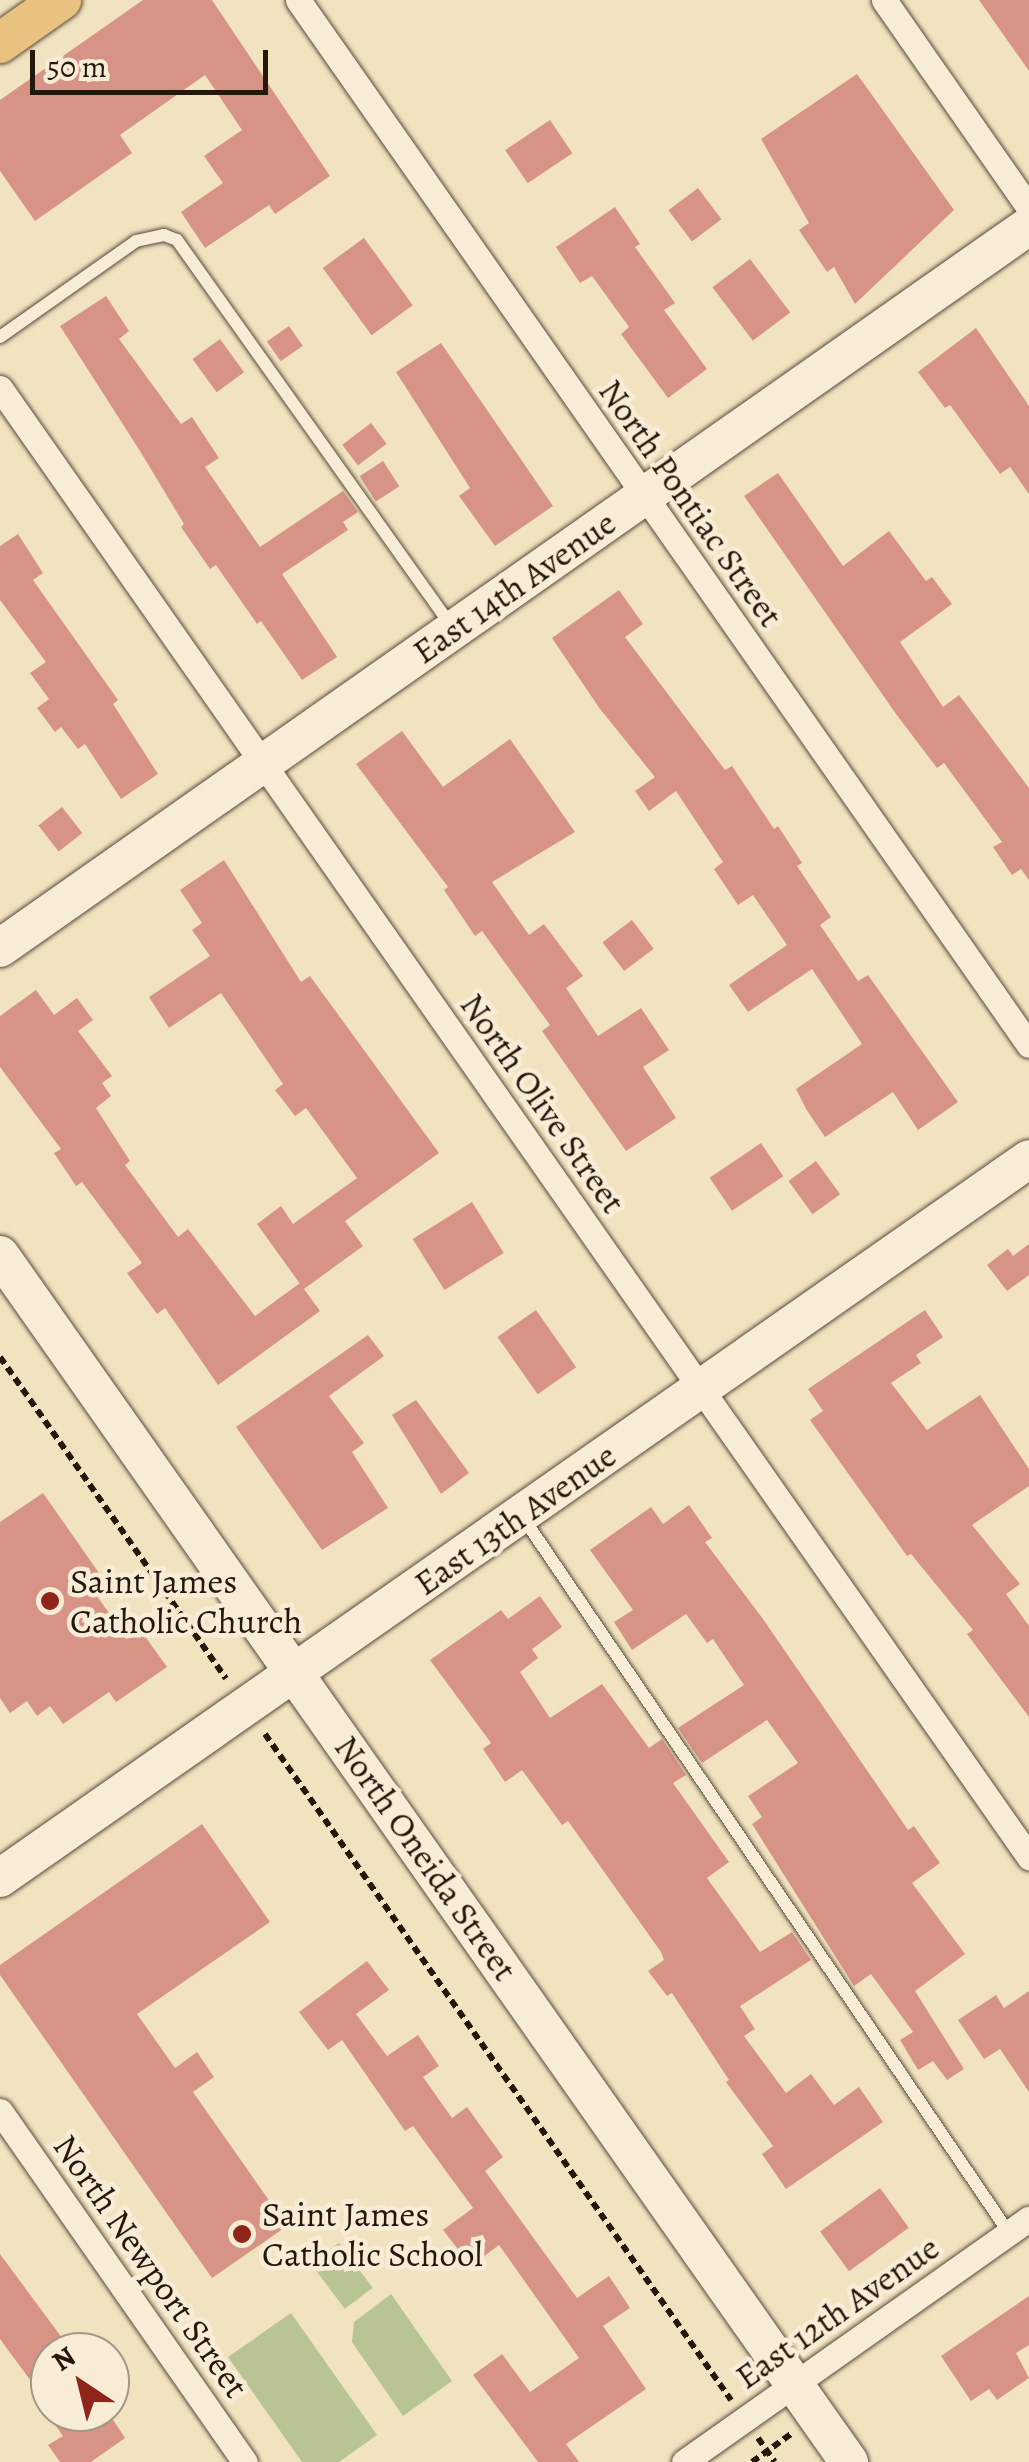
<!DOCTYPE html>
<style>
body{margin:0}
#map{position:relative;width:1029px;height:2462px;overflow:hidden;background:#f2e3c0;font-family:Alegreya,serif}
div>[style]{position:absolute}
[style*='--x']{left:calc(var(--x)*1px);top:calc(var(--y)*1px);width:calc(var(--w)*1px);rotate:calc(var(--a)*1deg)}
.green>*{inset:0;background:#b9c493;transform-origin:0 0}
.building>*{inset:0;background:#d89387;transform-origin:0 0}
.path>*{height:6px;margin-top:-3px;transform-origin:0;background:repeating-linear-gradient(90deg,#24180d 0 8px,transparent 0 13px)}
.roads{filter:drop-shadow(0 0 2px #584b3a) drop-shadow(0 0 2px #584b3a)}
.lane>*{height:12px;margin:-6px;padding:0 6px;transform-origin:6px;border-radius:6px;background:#f7edd6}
.street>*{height:25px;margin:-12.5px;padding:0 12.5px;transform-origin:12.5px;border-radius:12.5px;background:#f7edd6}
.secondary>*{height:38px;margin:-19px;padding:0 19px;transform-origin:19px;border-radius:19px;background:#f7edd6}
.primary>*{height:40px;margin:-20px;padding:0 20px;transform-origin:20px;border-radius:20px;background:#e9c280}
.dots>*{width:28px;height:28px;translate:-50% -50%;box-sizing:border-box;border:5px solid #f7edd6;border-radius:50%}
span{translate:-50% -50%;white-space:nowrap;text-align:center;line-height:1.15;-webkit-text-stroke:9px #f7edd6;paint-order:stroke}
.street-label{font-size:35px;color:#24180d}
.poi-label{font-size:35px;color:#24180d}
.left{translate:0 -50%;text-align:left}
.north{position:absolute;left:30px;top:2332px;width:100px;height:100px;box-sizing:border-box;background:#f7edd6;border:2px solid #a39886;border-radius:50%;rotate:325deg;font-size:28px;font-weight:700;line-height:40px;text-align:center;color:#24180d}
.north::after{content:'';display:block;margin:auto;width:35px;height:45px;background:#8f2418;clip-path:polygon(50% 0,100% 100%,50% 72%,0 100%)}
.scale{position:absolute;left:30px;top:50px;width:238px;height:45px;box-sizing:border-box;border:5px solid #24180d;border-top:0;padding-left:12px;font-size:30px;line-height:35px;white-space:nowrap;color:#24180d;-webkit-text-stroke:8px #f7edd6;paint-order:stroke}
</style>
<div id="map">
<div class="green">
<div style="left:339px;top:2243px;width:56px;height:35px;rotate:53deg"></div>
<div style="clip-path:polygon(391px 2294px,452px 2381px,403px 2416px,352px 2342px,354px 2322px)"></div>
<div style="clip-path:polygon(291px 2313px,377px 2435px,339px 2462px,302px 2462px,228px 2357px)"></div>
</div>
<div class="building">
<div style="clip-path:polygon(143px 0,212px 0,330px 176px,275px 214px,269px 205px,205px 248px,181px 212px,223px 183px,204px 156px,242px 130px,205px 75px,120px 135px,132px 153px,35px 221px,0 171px,0 100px)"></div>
<div style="clip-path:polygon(979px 0,1029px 0,1029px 71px)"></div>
<div style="clip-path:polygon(857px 74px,954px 210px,855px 304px,834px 267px,827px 272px,799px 230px,809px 223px,761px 139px)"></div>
<div style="left:550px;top:120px;width:40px;height:54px;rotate:56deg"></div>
<div style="left:698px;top:188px;width:39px;height:37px;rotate:53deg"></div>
<div style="clip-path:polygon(615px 207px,640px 244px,635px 247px,675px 303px,664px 310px,707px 369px,668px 398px,621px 334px,629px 327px,592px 276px,580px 283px,556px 247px)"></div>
<div style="left:364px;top:238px;width:83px;height:51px;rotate:54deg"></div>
<div style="left:750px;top:259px;width:67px;height:47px;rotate:53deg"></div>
<div style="clip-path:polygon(106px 296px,129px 331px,119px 339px,181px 424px,192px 417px,219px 458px,205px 467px,260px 547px,343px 491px,358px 512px,343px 522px,348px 530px,282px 574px,337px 657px,302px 680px,261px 621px,257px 624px,216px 565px,210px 569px,181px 527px,184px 524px,140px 451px,60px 326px)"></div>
<div style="left:289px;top:326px;width:24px;height:27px;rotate:55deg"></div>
<div style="clip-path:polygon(976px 328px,1029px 406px,1029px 494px,1010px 467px,1000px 474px,950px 405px,945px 408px,918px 372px)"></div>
<div style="left:220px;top:339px;width:41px;height:34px;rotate:54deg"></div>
<div style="clip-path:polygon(441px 343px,553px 506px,495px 546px,459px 496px,470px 488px,396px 372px)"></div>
<div style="left:371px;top:423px;width:26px;height:36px;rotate:53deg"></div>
<div style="left:383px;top:461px;width:30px;height:28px;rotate:57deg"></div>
<div style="clip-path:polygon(778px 473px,843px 566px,889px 531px,926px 581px,932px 577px,952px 604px,900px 642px,943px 707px,959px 695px,1029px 788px,1029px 880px,1021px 869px,1012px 875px,993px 847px,1002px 842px,944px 763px,937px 768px,896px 714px,744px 496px)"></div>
<div style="clip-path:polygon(18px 534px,43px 573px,33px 580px,118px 700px,113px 704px,158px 774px,121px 799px,85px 744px,78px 749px,61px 727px,55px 732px,37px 708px,49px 699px,30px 673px,46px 662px,0 600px,0 546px)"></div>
<div style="clip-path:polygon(619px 590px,643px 624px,625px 637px,725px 770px,732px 766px,774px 829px,778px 826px,802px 863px,797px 866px,831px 917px,820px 925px,858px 981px,868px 975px,958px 1102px,918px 1130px,893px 1092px,825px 1137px,806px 1109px,796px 1089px,862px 1044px,812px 969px,748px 1012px,729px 985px,787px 945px,753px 895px,738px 905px,714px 869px,723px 862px,676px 791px,649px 811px,635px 791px,655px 777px,600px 709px,552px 638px)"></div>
<div style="clip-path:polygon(402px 731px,443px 787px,510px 739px,575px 832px,492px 882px,529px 935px,544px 924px,583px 976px,566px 988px,598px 1036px,641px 1008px,669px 1050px,643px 1067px,676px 1118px,626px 1151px,542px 1031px,550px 1025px,482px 931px,475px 936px,444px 890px,448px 887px,356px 764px)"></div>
<div style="left:62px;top:807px;width:33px;height:30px;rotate:52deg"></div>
<div style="clip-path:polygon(224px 860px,301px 982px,310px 976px,439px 1153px,345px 1221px,363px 1246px,304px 1289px,320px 1311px,218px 1385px,165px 1308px,157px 1314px,127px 1273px,142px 1263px,82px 1182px,76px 1186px,54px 1153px,61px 1149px,0 1067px,0 1016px,36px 990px,54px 1015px,77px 998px,93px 1020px,78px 1031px,112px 1076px,102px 1083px,111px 1096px,96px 1108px,130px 1161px,125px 1165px,178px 1237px,188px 1229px,255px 1316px,300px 1283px,303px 1288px,257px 1224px,281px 1206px,293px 1224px,357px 1178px,306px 1108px,295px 1116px,275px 1090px,283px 1084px,221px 993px,169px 1028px,149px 997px,210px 956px,192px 930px,202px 923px,180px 890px)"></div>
<div style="left:632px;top:920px;width:36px;height:37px;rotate:53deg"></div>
<div style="left:761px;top:1143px;width:40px;height:62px;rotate:56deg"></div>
<div style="left:816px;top:1161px;width:41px;height:34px;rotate:54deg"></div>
<div style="left:472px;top:1202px;width:60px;height:70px;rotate:58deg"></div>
<div style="clip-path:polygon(1029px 1244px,1029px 1275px,1007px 1291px,987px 1265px,1008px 1249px,1013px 1256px)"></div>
<div style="left:536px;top:1310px;width:70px;height:47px;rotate:55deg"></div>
<div style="clip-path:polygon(925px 1310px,943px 1337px,916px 1355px,921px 1363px,891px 1383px,927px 1430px,980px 1395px,1029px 1469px,1029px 1486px,972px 1525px,1020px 1584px,1006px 1594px,1029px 1626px,1029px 1717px,967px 1634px,973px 1630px,911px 1554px,907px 1556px,810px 1420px,823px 1411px,808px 1389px)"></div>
<div style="clip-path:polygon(368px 1335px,384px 1356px,329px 1396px,364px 1443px,352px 1452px,388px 1508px,322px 1550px,236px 1427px)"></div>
<div style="clip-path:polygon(416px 1400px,469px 1473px,441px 1494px,392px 1415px)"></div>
<div style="clip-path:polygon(43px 1493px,99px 1573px,87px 1582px,121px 1630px,134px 1621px,167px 1667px,116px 1702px,109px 1692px,63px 1724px,50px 1706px,37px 1716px,27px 1701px,10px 1713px,0 1698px,0 1522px)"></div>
<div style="clip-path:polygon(689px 1505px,712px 1538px,705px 1542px,763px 1619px,908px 1830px,914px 1826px,940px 1863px,912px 1883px,965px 1954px,915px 1991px,964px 2069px,947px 2080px,933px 2061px,918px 2070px,900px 2040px,913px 2032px,871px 1974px,854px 1986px,752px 1824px,762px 1817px,748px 1796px,798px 1763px,767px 1720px,702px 1763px,678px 1728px,744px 1685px,713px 1639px,707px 1643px,686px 1614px,632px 1650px,614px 1622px,633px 1610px,590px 1550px,651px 1507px,663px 1524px)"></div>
<div style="clip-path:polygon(540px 1596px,562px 1627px,532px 1649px,538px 1658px,520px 1672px,550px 1718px,602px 1684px,649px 1748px,662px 1739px,686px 1775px,673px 1783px,729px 1862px,707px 1878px,760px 1952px,792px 1932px,811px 1960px,740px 2006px,755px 2029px,744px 2036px,786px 2093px,811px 2074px,834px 2105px,859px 2087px,883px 2122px,786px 2189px,762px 2154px,773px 2146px,726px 2082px,729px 2080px,672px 1993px,667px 1996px,648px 1971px,664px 1960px,661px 1952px,568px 1821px,562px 1825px,522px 1770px,505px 1782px,483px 1749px,491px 1743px,430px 1660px,501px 1610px,508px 1619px)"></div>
<div style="clip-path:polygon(202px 1824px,270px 1922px,137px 2014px,175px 2068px,197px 2052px,214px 2077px,193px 2092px,287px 2226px,212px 2278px,0 1975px,0 1965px)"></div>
<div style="clip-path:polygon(367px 1961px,389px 1990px,356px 2014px,387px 2056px,418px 2035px,439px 2066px,423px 2077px,452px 2118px,467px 2107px,503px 2157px,485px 2171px,577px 2298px,609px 2276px,630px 2308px,603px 2326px,646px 2389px,566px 2444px,579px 2462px,538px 2462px,473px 2375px,502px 2354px,530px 2392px,579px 2358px,499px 2245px,471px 2266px,443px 2230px,473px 2208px,413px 2126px,405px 2131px,342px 2040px,328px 2050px,299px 2012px)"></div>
<div style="clip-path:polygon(1029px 1991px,1029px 2092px,1000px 2049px,984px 2059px,958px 2020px,996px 1995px,1004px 2008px)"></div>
<div style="left:880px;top:2188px;width:49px;height:74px;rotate:54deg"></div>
<div style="clip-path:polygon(0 2254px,68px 2346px,50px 2352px,50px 2407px,0 2339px)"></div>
<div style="clip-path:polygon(1029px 2296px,1029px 2345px,1016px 2353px,1029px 2378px,997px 2400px,989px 2389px,971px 2401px,941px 2356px)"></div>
<div style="clip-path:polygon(46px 2412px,108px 2412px,125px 2438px,91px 2462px,60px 2462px,48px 2445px,63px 2436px)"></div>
</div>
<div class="path">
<div style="--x:0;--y:1357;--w:393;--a:54.9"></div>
<div style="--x:265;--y:1734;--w:813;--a:55.02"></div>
<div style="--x:758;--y:2438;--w:29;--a:55"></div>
<div style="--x:752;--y:2462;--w:48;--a:-35.7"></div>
</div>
<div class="roads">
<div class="lane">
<div style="--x:0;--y:337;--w:166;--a:-35.2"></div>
<div style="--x:136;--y:241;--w:29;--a:-12"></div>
<div style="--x:164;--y:235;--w:14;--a:21"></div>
<div style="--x:177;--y:240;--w:473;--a:54.6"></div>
<div style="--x:522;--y:1516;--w:867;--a:55.81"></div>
</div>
<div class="street">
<div style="--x:298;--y:0;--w:1275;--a:55.03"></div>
<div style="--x:884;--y:0;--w:254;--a:55.1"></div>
<div style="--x:0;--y:388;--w:1794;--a:54.99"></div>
<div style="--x:0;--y:2111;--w:428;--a:55.1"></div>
<div style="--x:684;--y:2462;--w:422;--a:-35.2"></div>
</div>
<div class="secondary">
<div style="--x:0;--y:948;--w:1257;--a:-35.06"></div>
<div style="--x:0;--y:1255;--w:1476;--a:54.88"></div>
<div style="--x:0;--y:1878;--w:1255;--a:-34.94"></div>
</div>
<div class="primary">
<div style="--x:0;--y:43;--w:75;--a:-35.2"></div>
</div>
</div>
<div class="dots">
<div style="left:50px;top:1601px;background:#8f2418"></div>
<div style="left:242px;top:2234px;background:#8f2418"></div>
</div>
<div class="street-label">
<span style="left:691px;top:503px;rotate:55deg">North Pontiac Street</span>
<span style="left:514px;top:587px;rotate:-35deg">East 14th Avenue</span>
<span style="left:543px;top:1103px;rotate:55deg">North Olive Street</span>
<span style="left:515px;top:1519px;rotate:-35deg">East 13th Avenue</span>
<span style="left:426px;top:1858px;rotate:55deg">North Oneida Street</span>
<span style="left:151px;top:2266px;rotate:55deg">North Newport Street</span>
<span style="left:837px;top:2312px;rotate:-35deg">East 12th Avenue</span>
</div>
<div class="poi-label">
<span class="left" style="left:70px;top:1601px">Saint James<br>Catholic Church</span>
<span class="left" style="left:262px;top:2234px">Saint James<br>Catholic School</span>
</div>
<div class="north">N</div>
<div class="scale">50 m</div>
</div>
